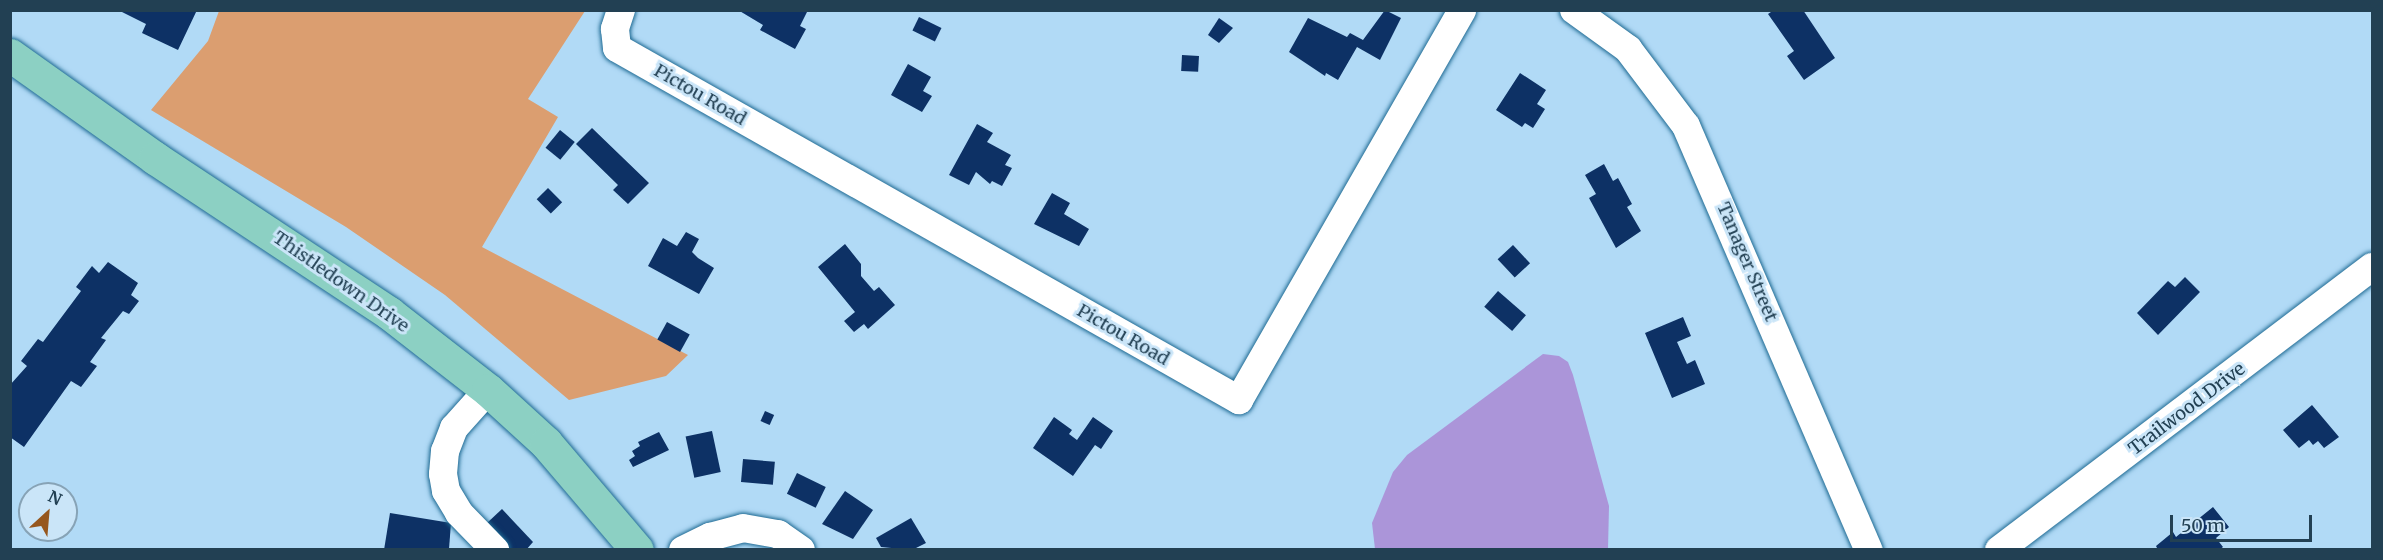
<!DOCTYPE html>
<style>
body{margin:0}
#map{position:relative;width:2383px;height:560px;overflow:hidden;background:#b1daf6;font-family:Merriweather,serif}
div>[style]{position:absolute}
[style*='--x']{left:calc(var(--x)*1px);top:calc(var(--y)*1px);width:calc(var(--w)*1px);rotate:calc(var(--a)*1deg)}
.green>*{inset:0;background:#db9e70}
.water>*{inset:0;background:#ab95d9}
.building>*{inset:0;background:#0d3165;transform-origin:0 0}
.roads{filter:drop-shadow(0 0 2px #1e6a93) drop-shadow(0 0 2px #1e6a93)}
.minor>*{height:28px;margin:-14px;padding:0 14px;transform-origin:14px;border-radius:14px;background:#fff}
.major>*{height:33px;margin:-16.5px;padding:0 16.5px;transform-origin:16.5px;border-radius:16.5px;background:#8cd0c3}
span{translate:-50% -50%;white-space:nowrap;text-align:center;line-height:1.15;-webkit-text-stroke:6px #cae5f8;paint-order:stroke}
.street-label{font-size:18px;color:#224053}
.frame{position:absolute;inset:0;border:12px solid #224053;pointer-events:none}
.north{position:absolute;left:18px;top:482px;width:60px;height:60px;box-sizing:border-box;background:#cae5f8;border:2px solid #87a3b6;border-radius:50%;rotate:26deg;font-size:16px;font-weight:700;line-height:24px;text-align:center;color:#224053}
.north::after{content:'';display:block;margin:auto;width:21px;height:27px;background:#96571e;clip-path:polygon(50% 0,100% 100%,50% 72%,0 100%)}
.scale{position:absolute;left:2170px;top:515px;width:142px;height:27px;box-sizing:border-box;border:3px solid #224053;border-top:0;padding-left:8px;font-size:18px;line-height:21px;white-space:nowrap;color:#224053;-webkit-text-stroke:4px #cae5f8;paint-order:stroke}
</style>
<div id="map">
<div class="green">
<div style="clip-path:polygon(219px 11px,585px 11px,528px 99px,558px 117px,482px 247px,688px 355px,666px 376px,569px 400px,445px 295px,346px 227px,151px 110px,208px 41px)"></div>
</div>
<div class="water">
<div style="clip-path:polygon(1543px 354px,1559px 356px,1568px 362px,1573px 375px,1609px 506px,1608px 549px,1375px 549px,1372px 523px,1393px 472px,1407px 455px)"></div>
</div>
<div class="building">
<div style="clip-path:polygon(118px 10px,197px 10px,178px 50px,142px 33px,146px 24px)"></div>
<div style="clip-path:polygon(738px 10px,808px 10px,800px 26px,806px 29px,795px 49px,760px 30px,763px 25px)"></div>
<div style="clip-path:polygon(1385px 10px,1401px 18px,1380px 60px,1357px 47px,1338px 80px,1326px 73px,1325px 76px,1289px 52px,1308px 18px,1347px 37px,1350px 33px,1363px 40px)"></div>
<div style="clip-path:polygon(1774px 10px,1803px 10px,1835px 58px,1804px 80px,1787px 56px,1794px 51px,1768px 14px)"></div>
<div style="left:919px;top:17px;width:25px;height:15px;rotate:26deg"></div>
<div style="clip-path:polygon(1219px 18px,1233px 28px,1219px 43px,1208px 35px)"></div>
<div style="left:1182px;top:55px;width:17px;height:16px;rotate:3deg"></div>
<div style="clip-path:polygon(908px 64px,931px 77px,923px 91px,932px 96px,922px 112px,891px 95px)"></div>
<div style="clip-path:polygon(1520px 73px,1546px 90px,1537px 104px,1545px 109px,1533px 128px,1525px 123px,1522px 127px,1496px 110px)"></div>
<div style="clip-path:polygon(977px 124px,993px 133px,987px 142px,1011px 155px,1005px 165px,1012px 168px,1002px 186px,992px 181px,990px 184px,976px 172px,969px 185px,949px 175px)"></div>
<div style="clip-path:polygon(592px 128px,649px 183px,628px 204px,613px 190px,618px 185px,576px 144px)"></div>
<div style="left:560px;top:130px;width:19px;height:23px;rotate:39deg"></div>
<div style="clip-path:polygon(1604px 164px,1613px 181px,1618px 178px,1632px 204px,1627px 207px,1641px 231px,1616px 248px,1589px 198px,1596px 194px,1585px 175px)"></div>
<div style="left:548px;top:188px;width:20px;height:16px;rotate:45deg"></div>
<div style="clip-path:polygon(1052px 193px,1070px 203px,1064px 214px,1089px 229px,1079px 246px,1034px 224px)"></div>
<div style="clip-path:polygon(686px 232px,699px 239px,692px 252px,698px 258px,714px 268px,699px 294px,648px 266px,663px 238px,677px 246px)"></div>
<div style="clip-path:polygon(845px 244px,861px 264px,861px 276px,874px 291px,879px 287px,895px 305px,868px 329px,864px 324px,854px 332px,844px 321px,855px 312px,818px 267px)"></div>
<div style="left:1513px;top:245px;width:25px;height:21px;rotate:47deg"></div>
<div style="clip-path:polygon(108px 262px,138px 283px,131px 295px,139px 301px,129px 314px,123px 311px,101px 338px,106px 340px,90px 362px,97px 366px,81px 387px,71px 381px,24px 447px,10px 437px,10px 385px,27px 366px,21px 361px,38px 339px,43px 342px,81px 291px,76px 287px,92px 266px,99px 273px)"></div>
<div style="clip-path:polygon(2185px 277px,2200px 292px,2158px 335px,2137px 313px,2168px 281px,2175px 287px)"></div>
<div style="left:1498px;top:291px;width:37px;height:21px;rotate:41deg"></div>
<div style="clip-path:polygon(1683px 317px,1691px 336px,1677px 342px,1687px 364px,1695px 360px,1705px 384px,1672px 398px,1645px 333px)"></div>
<div style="left:667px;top:322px;width:26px;height:20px;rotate:29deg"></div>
<div style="clip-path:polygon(2312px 405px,2339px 437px,2324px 448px,2318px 441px,2313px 445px,2309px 440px,2299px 448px,2283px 430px)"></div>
<div style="left:765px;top:411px;width:10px;height:11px;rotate:24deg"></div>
<div style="clip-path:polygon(1054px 417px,1072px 430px,1069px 434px,1077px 440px,1093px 417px,1113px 431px,1101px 449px,1095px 445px,1073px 476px,1033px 448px)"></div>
<div style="left:712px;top:431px;width:42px;height:27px;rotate:78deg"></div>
<div style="clip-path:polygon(659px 432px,669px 450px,633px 467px,629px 460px,635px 456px,632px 451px,640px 446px,638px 442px)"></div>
<div style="left:743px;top:459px;width:32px;height:23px;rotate:5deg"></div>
<div style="left:797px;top:473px;width:32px;height:23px;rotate:26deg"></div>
<div style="clip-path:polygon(845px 491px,873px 510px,853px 539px,822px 524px)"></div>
<div style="clip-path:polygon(2213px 507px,2229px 527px,2216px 538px,2223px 547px,2219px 550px,2158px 550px,2156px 546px,2173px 532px,2176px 537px)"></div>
<div style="clip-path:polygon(502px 509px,533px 542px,526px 550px,511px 550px,487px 523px)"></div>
<div style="clip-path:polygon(390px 513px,451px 523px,449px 549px,384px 550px)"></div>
<div style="clip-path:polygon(911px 518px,926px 543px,912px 550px,881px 547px,876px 538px)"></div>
</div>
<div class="roads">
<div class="minor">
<div style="--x:621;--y:10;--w:20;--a:108"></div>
<div style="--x:615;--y:29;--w:19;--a:84"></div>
<div style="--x:617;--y:48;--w:715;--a:29.51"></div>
<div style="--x:1239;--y:400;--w:449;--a:-60.2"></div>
<div style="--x:1574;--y:10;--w:67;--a:35.8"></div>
<div style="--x:1628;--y:49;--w:96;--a:53"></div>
<div style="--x:1686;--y:126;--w:462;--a:66.7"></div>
<div style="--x:488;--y:390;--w:51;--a:131.8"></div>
<div style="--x:454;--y:428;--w:25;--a:111"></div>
<div style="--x:445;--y:451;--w:23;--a:95"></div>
<div style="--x:443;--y:474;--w:17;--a:80"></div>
<div style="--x:446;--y:491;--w:26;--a:59"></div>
<div style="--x:459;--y:513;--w:52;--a:45.8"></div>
<div style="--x:683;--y:550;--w:30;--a:-26"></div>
<div style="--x:710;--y:537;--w:34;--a:-15"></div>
<div style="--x:743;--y:528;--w:36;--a:10"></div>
<div style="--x:778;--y:534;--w:28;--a:35"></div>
<div style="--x:1999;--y:550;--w:468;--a:-37.2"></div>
</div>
<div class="major">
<div style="--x:10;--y:55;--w:178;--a:35.4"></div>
<div style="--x:155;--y:158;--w:281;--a:33.5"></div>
<div style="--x:389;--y:313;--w:125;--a:37.9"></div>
<div style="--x:488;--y:390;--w:79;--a:42.4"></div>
<div style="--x:546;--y:443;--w:140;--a:49.6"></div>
</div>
</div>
<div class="street-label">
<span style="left:700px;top:95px;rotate:30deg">Pictou Road</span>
<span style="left:1747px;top:262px;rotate:67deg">Tanager Street</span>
<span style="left:341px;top:282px;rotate:35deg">Thistledown Drive</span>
<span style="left:1123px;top:335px;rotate:30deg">Pictou Road</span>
<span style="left:2187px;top:409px;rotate:-37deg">Trailwood Drive</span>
</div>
<div class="frame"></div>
<div class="north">N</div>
<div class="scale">50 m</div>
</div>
